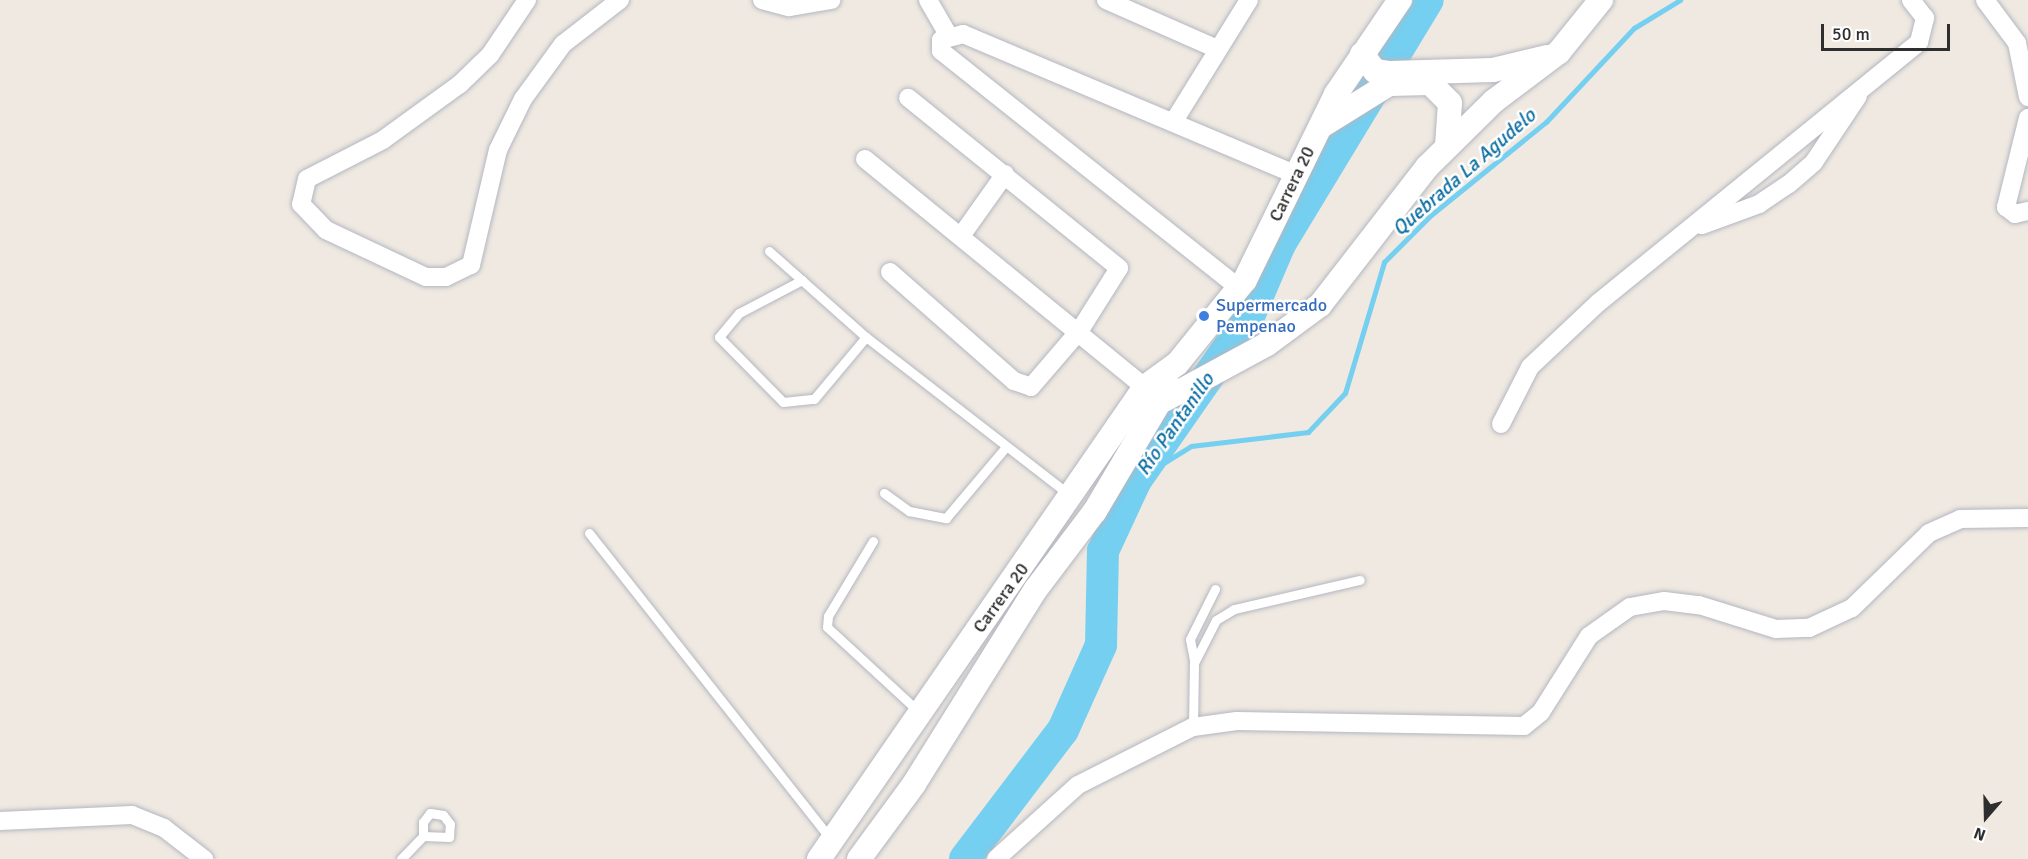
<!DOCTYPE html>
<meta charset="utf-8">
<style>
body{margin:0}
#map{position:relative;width:2028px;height:859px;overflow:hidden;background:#efe9e1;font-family:Signika,sans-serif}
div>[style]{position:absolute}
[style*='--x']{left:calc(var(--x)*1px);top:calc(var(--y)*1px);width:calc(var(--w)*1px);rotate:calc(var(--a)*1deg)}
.stream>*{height:5px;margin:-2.5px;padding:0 2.5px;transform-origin:2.5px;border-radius:2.5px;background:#75cff0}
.river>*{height:32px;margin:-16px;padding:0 16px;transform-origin:16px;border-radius:16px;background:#75cff0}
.roads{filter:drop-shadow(0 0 2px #b4b7c1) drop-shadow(0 0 2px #b4b7c1)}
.service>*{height:9px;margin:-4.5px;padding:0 4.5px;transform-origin:4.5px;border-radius:4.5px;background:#fff}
.minor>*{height:18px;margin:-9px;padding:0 9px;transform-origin:9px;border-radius:9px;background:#fff}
.secondary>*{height:24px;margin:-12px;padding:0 12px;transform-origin:12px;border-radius:12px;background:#fff}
.dots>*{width:16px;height:16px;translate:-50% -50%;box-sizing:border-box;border:3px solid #fff;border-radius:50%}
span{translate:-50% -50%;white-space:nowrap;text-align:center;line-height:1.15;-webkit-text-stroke:5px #fff;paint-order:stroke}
.street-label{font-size:18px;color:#2e2e2e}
.shop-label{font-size:18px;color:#366cbe}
.left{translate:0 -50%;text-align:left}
.water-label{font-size:20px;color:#0d6fa3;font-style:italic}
.north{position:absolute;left:1956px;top:787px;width:60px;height:60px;-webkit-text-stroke:4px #fff;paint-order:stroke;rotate:200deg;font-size:16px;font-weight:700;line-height:24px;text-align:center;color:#2e2e2e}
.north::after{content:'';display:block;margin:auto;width:21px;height:27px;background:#2e2e2e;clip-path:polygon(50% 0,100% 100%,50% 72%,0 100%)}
.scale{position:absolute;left:1821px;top:24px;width:129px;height:27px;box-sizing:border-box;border:3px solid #2e2e2e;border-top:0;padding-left:8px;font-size:18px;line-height:21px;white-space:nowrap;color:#2e2e2e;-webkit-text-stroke:4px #fff;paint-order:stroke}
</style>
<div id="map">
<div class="stream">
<div style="--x:1136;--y:480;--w:65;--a:-31.7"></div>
<div style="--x:1191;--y:446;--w:118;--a:-6.8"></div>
<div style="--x:1308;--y:432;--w:54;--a:-46.5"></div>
<div style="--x:1345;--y:393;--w:137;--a:-73.4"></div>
<div style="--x:1384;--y:262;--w:66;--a:-45"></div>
<div style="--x:1431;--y:215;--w:148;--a:-39"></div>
<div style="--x:1546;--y:122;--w:129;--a:-46.9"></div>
<div style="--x:1634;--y:28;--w:54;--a:-31.3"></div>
</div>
<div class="river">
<div style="--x:965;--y:859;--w:162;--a:-52.8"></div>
<div style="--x:1063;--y:730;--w:93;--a:-65.9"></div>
<div style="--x:1101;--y:645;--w:94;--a:-88.8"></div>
<div style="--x:1103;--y:551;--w:78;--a:-65.1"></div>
<div style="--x:1136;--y:480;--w:194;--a:-55.1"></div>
<div style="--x:1247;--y:321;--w:84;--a:-66.8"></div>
<div style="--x:1280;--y:244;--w:285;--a:-58.8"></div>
</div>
<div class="roads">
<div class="service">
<div style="--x:769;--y:251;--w:130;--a:41.6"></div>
<div style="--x:866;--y:337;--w:258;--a:37.8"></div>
<div style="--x:802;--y:280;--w:71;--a:152.4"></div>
<div style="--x:739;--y:313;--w:31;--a:130"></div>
<div style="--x:719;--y:337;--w:91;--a:45.4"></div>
<div style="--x:783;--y:402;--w:31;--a:-6"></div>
<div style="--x:814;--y:399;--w:81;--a:-50"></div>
<div style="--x:884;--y:493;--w:31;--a:36"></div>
<div style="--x:909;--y:511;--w:38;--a:11"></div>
<div style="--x:946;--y:518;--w:92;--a:-49.9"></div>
<div style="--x:589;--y:533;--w:390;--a:51.7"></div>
<div style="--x:873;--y:541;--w:87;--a:121"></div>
<div style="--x:828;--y:616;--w:11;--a:95"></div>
<div style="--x:827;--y:627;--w:125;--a:42.7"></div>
<div style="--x:1194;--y:660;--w:21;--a:-101"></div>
<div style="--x:1190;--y:639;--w:56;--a:-63.4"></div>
<div style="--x:1193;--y:727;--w:64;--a:-89.1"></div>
<div style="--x:1194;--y:663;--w:48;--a:-62.9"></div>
<div style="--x:1216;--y:620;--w:21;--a:-31"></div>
<div style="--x:1234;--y:609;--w:129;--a:-13"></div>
<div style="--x:401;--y:859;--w:32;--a:-46"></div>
<div style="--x:423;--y:836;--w:26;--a:2"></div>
<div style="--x:449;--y:837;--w:13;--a:-86"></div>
<div style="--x:450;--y:824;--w:11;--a:-128"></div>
<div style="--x:443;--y:815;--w:13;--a:-171"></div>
<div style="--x:430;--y:813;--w:11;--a:128"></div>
<div style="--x:423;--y:822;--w:14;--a:90"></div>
</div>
<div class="minor">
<div style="--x:527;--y:0;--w:66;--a:123.9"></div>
<div style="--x:490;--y:55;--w:42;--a:136"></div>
<div style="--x:460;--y:84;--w:95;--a:144"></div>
<div style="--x:383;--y:140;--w:85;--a:152.8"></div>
<div style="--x:307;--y:179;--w:26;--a:103"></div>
<div style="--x:301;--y:204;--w:36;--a:46"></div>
<div style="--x:326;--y:230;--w:110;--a:25.2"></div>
<div style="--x:426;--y:277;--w:20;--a:0"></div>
<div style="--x:446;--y:277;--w:28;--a:-26"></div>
<div style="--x:471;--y:265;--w:118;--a:-76.8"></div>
<div style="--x:498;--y:150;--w:57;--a:-63.9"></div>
<div style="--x:523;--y:99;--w:68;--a:-54"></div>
<div style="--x:563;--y:44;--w:72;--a:-37.7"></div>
<div style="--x:762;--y:0;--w:28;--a:15"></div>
<div style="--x:789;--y:7;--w:43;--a:-9.5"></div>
<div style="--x:928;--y:0;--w:39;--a:60"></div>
<div style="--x:1106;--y:0;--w:121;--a:23.8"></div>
<div style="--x:1985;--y:0;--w:54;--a:53.3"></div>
<div style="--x:2017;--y:43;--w:55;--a:78.5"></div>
<div style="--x:2028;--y:118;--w:92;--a:103.9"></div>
<div style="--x:2006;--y:207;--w:11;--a:38"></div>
<div style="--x:2015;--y:214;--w:13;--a:-13"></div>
<div style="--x:1174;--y:121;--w:142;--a:-58.2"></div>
<div style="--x:865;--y:159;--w:361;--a:39.2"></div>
<div style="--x:1702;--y:225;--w:61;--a:-20.2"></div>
<div style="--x:1759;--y:204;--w:36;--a:-34"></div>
<div style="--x:1789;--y:184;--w:33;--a:-41"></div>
<div style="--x:1814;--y:162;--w:79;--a:-56.3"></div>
<div style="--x:961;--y:236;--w:76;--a:-54.6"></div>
<div style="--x:890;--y:272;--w:165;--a:41.3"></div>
<div style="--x:1014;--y:381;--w:18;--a:19"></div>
<div style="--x:1031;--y:387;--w:75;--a:-49.3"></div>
<div style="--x:1080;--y:330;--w:73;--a:-57.8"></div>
<div style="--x:1119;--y:268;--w:271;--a:-141.1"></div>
<div style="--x:1239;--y:288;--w:381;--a:-141.5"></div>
<div style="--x:941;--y:51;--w:11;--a:-90"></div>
<div style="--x:941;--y:40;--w:23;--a:-15"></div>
<div style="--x:963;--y:34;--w:362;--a:22.9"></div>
<div style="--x:1501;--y:424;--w:64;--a:-63"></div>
<div style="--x:1530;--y:367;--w:93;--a:-43.3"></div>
<div style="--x:1598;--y:303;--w:414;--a:-39.1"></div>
<div style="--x:1919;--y:42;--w:25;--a:-76"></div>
<div style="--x:1925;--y:18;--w:23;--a:-128"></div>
<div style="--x:0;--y:821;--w:132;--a:-2.6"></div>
<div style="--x:132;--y:815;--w:35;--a:22"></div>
<div style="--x:164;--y:828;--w:51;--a:37.8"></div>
<div style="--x:996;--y:859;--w:110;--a:-42.1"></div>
<div style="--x:1078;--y:785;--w:129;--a:-26.8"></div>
<div style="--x:1193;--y:727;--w:44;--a:-7.8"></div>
<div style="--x:1237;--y:721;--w:287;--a:1"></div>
<div style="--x:1524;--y:726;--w:22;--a:-39"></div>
<div style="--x:1541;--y:712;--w:90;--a:-57.7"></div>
<div style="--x:1589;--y:636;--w:50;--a:-35.3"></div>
<div style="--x:1630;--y:607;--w:35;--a:-10"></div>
<div style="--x:1664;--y:601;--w:35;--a:7"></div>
<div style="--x:1699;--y:605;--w:81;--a:17.3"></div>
<div style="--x:1776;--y:629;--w:33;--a:-2"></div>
<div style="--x:1809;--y:628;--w:47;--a:-24.9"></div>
<div style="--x:1852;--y:608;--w:107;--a:-44.2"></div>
<div style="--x:1929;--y:533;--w:34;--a:-24"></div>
<div style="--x:1960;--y:519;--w:68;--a:-0.8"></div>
</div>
<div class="secondary">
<div style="--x:1362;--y:54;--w:21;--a:53"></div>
<div style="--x:1375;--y:71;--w:15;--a:8"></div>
<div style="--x:1390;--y:73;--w:103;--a:-1.7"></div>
<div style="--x:1493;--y:70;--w:56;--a:-13.5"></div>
<div style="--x:1323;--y:125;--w:78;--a:-31.8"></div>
<div style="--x:1389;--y:84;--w:41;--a:-1.4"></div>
<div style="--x:1430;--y:83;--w:28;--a:45"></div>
<div style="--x:1450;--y:103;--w:43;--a:94"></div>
<div style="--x:1164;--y:400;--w:117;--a:-28.5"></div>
<div style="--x:1267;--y:344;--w:66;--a:-36.3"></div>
<div style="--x:1320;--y:305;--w:175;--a:-52.2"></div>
<div style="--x:1427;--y:167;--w:94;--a:-44.6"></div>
<div style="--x:1494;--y:101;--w:81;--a:-37"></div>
<div style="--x:1559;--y:52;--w:67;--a:-51.1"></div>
<div style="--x:819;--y:859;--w:574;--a:-55.37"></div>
<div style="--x:1145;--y:387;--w:39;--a:-36"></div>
<div style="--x:1177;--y:364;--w:108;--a:-51"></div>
<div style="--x:1245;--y:280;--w:207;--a:-63.9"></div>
<div style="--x:1336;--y:94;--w:114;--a:-55.8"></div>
<div style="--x:859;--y:859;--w:93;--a:-53.7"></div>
<div style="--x:914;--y:784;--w:230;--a:-58"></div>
<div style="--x:1036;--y:589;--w:98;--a:-52.9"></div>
<div style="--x:1095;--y:511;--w:145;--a:-59.4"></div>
</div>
</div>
<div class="dots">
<div style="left:1204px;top:316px;background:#3f7fe0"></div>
</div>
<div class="street-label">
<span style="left:1292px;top:184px;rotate:-64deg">Carrera 20</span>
<span style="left:1001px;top:598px;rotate:-54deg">Carrera 20</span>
</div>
<div class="shop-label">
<span class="left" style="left:1216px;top:316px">Supermercado<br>Pempenao</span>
</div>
<div class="water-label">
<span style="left:1464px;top:172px;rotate:-41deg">Quebrada La Agudelo</span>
<span style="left:1175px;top:424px;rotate:-55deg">Río Pantanillo</span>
</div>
<div class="north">N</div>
<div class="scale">50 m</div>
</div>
